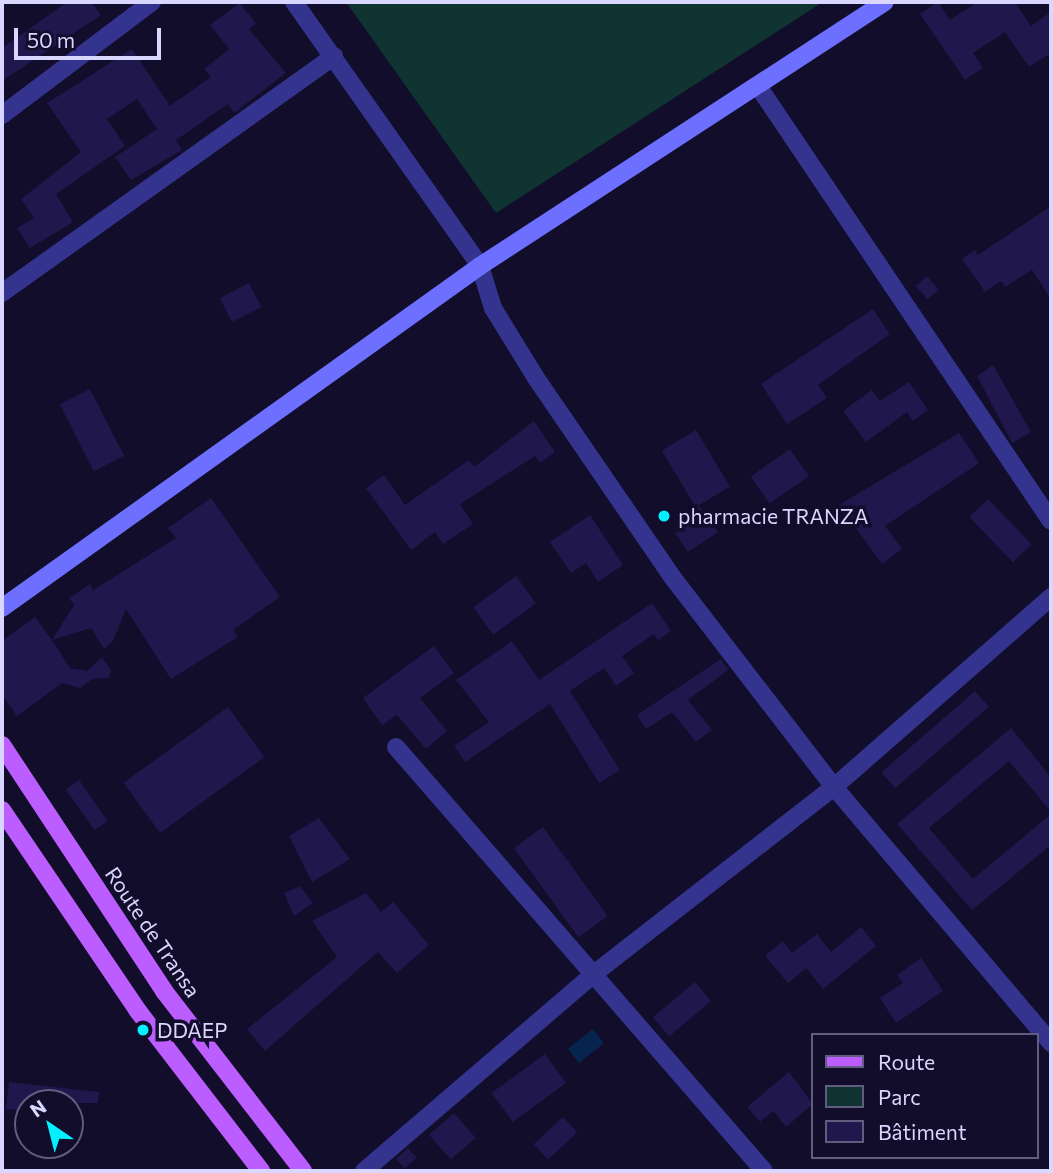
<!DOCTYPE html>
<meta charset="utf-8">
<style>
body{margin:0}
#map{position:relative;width:1053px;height:1173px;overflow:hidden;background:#110d2a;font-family:Commissioner,sans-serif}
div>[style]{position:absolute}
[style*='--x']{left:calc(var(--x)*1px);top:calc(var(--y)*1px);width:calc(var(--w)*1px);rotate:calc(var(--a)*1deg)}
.green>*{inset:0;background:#103432}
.water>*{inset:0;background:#07244f;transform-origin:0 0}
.building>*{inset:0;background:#20174d;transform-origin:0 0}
.street>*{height:18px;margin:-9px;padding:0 9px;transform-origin:9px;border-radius:9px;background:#34348e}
.secondary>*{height:18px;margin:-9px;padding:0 9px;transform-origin:9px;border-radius:9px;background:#6d70ff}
.primary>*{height:18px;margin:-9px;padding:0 9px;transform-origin:9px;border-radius:9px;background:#bc5dff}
.dots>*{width:19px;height:19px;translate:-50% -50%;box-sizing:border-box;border:4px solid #110d2a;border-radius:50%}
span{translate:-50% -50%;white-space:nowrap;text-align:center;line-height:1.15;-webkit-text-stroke:7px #110d2a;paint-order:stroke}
.poi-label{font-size:21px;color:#d9d6ff}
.left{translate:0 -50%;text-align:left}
.street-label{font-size:21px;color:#d9d6ff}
.frame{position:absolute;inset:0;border:4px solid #d9d6ff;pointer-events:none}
.legend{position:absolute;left:811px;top:1033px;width:228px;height:126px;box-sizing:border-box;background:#110d2a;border:2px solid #615d7f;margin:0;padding:9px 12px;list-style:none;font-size:21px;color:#d9d6ff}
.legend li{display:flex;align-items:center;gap:14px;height:35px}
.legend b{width:35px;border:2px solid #615d7f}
.north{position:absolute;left:14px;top:1089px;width:70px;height:70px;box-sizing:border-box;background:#110d2a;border:2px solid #615d7f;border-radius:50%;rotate:325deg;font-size:19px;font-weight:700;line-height:28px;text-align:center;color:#d9d6ff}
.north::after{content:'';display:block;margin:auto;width:24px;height:32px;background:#02f0ff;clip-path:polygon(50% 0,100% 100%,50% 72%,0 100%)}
.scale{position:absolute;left:14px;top:28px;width:147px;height:32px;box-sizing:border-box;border:4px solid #d9d6ff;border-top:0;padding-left:9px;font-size:21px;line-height:24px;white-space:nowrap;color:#d9d6ff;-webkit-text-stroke:5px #110d2a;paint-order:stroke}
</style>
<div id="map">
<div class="green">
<div style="clip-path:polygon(346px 2px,823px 2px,496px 213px)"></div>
</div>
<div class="water">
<div style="left:593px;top:1029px;width:18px;height:32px;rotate:52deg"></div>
</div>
<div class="building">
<div style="clip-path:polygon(67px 2px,91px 2px,101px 15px,2px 81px,2px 48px)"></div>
<div style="clip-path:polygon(938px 2px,950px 20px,978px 2px,1015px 2px,1031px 26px,1051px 12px,1051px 53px,1029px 67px,1005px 32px,973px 53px,983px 68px,965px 80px,920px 14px)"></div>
<div style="clip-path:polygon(240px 3px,256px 24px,249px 29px,286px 73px,234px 113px,228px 104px,176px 140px,182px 150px,131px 180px,115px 157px,157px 129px,137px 99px,107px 119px,125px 146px,56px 194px,73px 222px,30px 248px,17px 228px,34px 218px,21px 199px,81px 152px,47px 103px,132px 49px,170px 106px,211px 77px,204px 69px,229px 49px,210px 25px)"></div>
<div style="clip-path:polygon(1051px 206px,1051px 299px,1032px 270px,1005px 287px,1001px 281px,985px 292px,962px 259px,975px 250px,978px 255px)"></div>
<div style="left:927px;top:276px;width:18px;height:15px;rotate:49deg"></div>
<div style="left:249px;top:283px;width:27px;height:33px;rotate:63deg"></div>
<div style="clip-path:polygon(873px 309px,890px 334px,818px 385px,827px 398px,787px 424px,761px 384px)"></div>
<div style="clip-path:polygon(993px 365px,1031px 432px,1012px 443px,977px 376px)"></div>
<div style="clip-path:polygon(909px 382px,928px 410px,913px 421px,907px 412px,866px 442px,843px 411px,872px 390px,880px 401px)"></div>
<div style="left:90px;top:389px;width:75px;height:34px;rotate:63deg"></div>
<div style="clip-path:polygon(534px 421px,555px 452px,540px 463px,535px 456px,460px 504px,473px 524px,443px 544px,435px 532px,411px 550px,366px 488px,384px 475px,405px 505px,469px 460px,474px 467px)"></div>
<div style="left:696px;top:430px;width:66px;height:40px;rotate:59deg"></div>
<div style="clip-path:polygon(959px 433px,979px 463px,885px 526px,902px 549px,882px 564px,839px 505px)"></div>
<div style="left:790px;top:449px;width:33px;height:48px;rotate:55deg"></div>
<div style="clip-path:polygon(211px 498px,280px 597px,233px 630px,238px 637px,171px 679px,126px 609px,113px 641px,104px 649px,91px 628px,52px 640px,70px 668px,87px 671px,102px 657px,111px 670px,109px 678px,92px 679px,80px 688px,62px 683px,17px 716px,2px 695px,2px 641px,35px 617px,52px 640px,74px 605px,69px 598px,90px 584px,93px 590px,176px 538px,168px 528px)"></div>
<div style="left:988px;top:499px;width:63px;height:26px;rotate:46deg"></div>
<div style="clip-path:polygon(699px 506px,718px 532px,688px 552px,675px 533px,683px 528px,678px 520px)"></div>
<div style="clip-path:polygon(590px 515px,623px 565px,598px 582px,586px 563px,571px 573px,550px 542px)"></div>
<div style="left:516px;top:576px;width:34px;height:53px;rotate:54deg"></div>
<div style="clip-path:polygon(652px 603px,671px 631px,658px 640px,654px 634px,622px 656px,634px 673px,616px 686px,604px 668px,570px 691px,620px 770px,599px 783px,550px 704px,465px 762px,454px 746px,489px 722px,456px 680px,512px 641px,539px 680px)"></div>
<div style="clip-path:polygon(434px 646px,454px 673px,420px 698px,447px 731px,426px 749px,397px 715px,382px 725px,363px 698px)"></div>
<div style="clip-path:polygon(721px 659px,728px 670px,688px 700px,712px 730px,696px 742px,672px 712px,646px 729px,637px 715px)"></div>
<div style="left:975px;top:691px;width:21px;height:124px;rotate:49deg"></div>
<div style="left:228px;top:707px;width:62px;height:129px;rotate:54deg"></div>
<div style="clip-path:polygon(1011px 728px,1051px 777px,1051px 812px,1009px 761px,929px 828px,973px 879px,1051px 814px,1051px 845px,972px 910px,897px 824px)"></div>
<div style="left:79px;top:780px;width:50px;height:16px;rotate:55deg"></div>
<div style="clip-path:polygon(319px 818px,350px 859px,312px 882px,289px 836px)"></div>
<div style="left:543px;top:827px;width:110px;height:36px;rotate:54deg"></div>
<div style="clip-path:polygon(300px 886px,313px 903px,294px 916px,284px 893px)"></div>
<div style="clip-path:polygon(366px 893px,381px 912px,393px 902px,429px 945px,397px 973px,378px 952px,265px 1051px,247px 1029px,337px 957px,312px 921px)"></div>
<div style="clip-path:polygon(861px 927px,876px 946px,823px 989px,806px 968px,788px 983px,765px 956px,783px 941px,792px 953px,817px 934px,831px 952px)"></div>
<div style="clip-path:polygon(921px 958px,943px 991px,896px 1023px,880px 998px,903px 983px,897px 975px)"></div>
<div style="left:695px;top:982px;width:25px;height:55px;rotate:50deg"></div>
<div style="left:545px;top:1054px;width:36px;height:66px;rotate:54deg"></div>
<div style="clip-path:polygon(789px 1072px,813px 1104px,786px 1127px,773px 1111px,760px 1122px,747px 1107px)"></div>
<div style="clip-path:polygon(9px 1082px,99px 1092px,98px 1103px,28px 1103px,28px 1111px,6px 1109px)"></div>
<div style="left:454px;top:1113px;width:33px;height:33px;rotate:49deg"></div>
<div style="left:563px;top:1117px;width:21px;height:40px;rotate:47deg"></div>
<div style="left:408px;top:1148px;width:13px;height:16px;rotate:48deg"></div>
</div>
<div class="street">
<div style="--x:294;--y:2;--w:323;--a:54.8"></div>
<div style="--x:480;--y:266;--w:44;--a:72.8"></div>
<div style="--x:493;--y:308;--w:82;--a:58.4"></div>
<div style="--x:536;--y:378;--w:242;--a:55.6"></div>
<div style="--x:673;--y:578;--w:264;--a:52.4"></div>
<div style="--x:834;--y:787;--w:336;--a:49.7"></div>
<div style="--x:758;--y:86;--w:524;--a:56.04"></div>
<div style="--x:2;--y:115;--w:188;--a:-37"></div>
<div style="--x:2;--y:293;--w:408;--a:-35.5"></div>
<div style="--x:396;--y:747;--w:561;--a:49.04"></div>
<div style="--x:364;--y:1171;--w:304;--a:-40.6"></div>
<div style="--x:595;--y:973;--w:303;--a:-37.9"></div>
<div style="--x:834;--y:787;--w:288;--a:-41.2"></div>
</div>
<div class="secondary">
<div style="--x:2;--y:608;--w:588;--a:-35.58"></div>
<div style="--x:480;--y:266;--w:483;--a:-33.1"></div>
</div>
<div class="primary">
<div style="--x:2;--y:745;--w:295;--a:56.6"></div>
<div style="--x:164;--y:991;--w:227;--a:52.3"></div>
<div style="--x:2;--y:810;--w:243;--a:55.9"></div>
<div style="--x:138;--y:1011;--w:202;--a:52.4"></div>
</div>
<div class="dots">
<div style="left:664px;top:516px;background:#02f0ff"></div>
<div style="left:143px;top:1030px;background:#02f0ff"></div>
</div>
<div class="poi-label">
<span class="left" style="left:678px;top:516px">pharmacie TRANZA</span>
<span class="left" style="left:157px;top:1030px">DDAEP</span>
</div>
<div class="street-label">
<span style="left:153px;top:932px;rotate:56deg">Route de Transa</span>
</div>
<div class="frame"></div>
<ul class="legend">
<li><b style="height:9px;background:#bc5dff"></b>Route</li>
<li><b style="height:19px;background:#103432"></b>Parc</li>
<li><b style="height:19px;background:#20174d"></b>Bâtiment</li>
</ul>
<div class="north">N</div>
<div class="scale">50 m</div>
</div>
